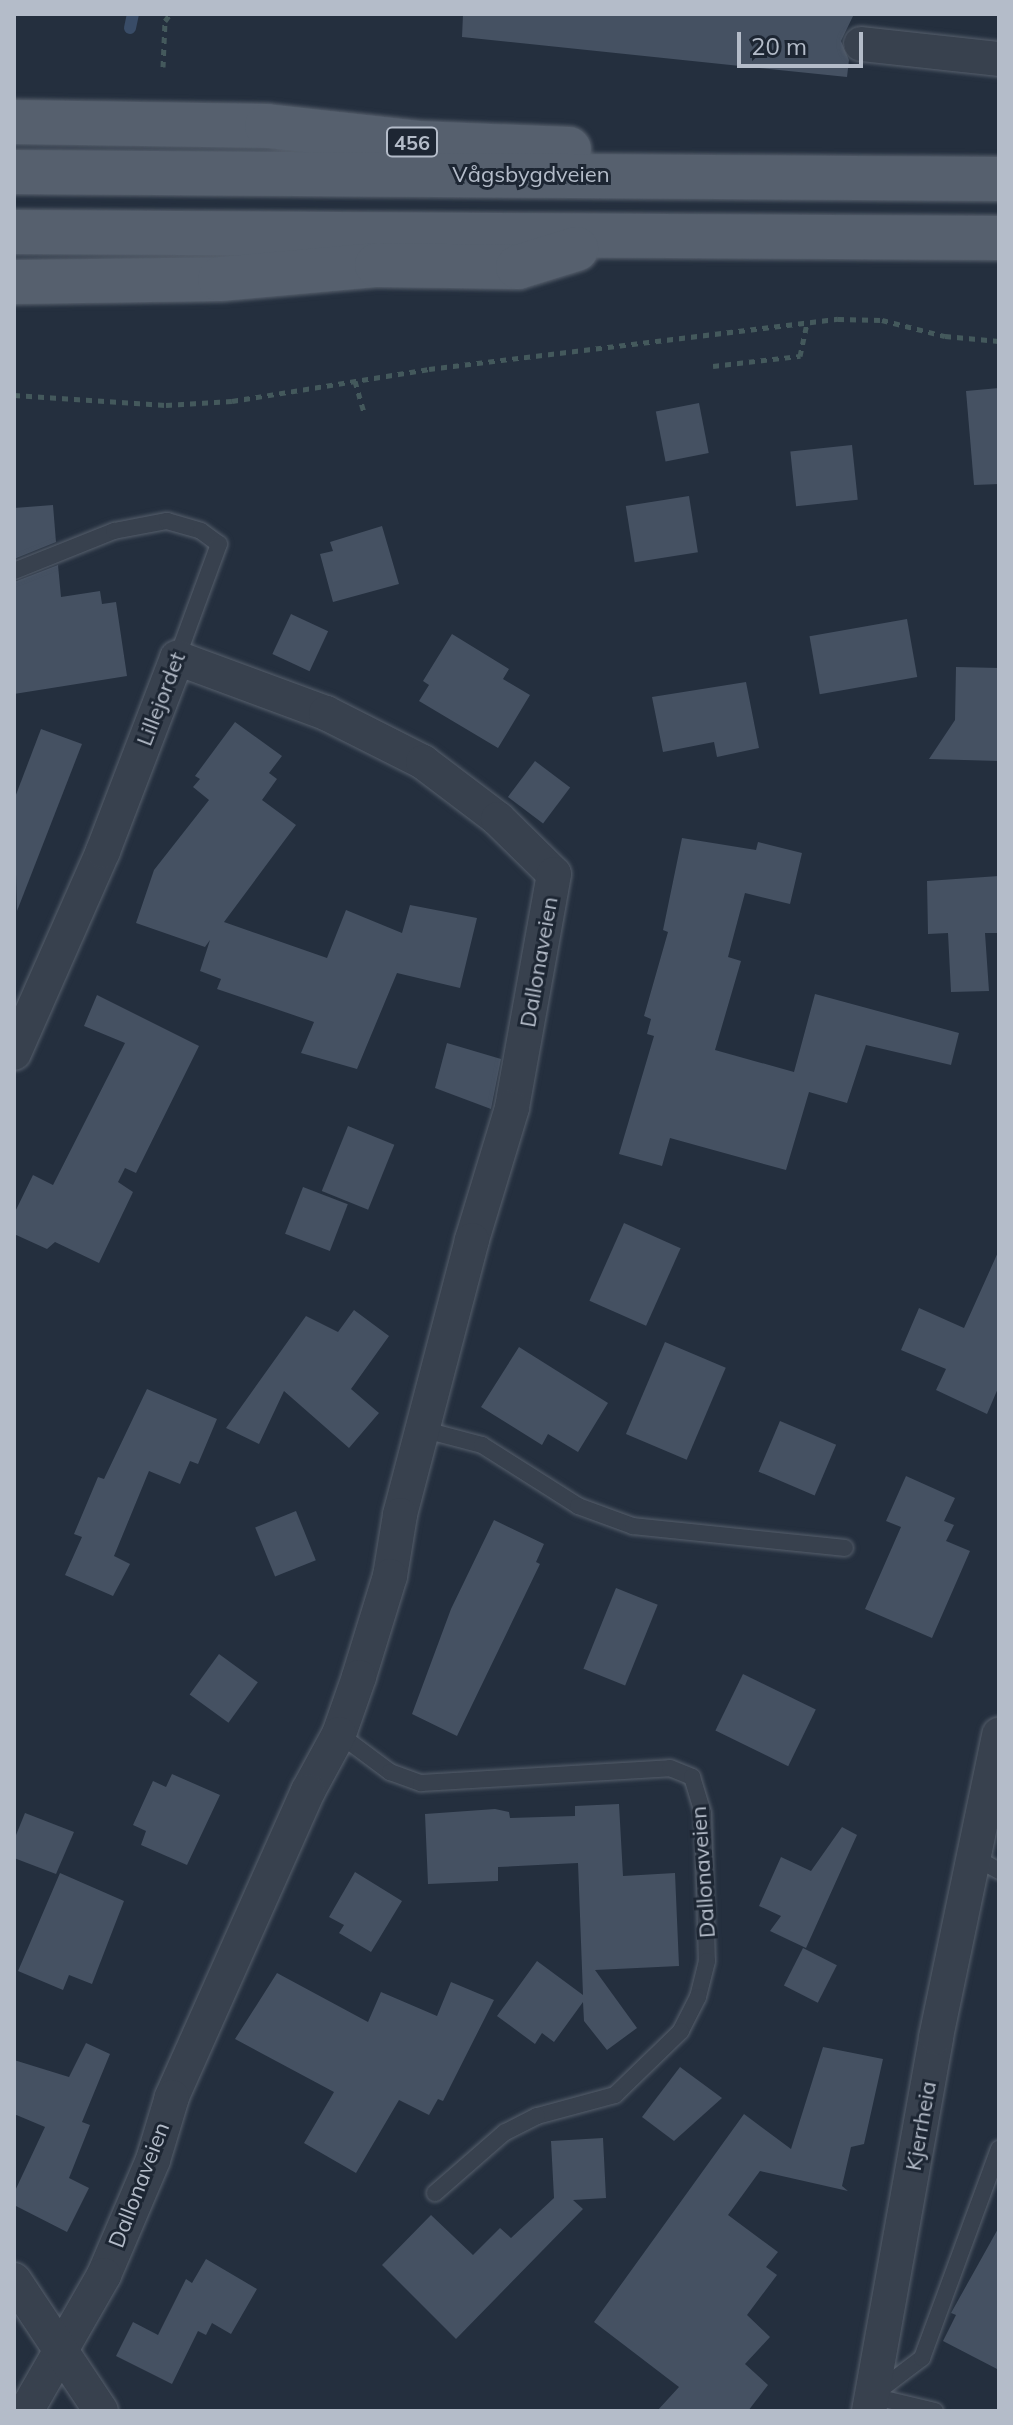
<!DOCTYPE html>
<meta charset="utf-8">
<style>
body{margin:0}
#map{position:relative;width:1013px;height:2425px;overflow:hidden;background:#242f3e;font-family:Mulish,sans-serif}
div>[style]{position:absolute}
[style*='--x']{left:calc(var(--x)*1px);top:calc(var(--y)*1px);width:calc(var(--w)*1px);rotate:calc(var(--a)*1deg)}
.stream>*{height:12px;margin:-6px;padding:0 6px;transform-origin:6px;border-radius:6px;background:#394c67}
.building>*{inset:0;background:#455162;transform-origin:0 0}
.path>*{height:5px;margin-top:-2.5px;transform-origin:0;background:repeating-linear-gradient(90deg,#44595c 0 6px,transparent 0 12px)}
.roads{filter:drop-shadow(0 0 2px #565f6c) drop-shadow(0 0 2px #565f6c)}
.service>*{height:16px;margin:-8px;padding:0 8px;transform-origin:8px;border-radius:8px;background:#38414e}
.minor>*{height:34px;margin:-17px;padding:0 17px;transform-origin:17px;border-radius:17px;background:#38414e}
.primary>*{height:44px;margin:-22px;padding:0 22px;transform-origin:22px;border-radius:22px;background:#56606e}
span{translate:-50% -50%;white-space:nowrap;text-align:center;line-height:1.15;-webkit-text-stroke:6px #1d2633;paint-order:stroke}
.shield-label span{padding:2px 6px;background:#1d2633;border:2px solid;border-radius:6px;-webkit-text-stroke-width:0}
.shield-label{font-size:20px;color:#b4bcc9;font-weight:700}
.street-label{font-size:22px;color:#b4bcc9}
.frame{position:absolute;inset:0;border:16px solid #b4bcc9;pointer-events:none}
.scale{position:absolute;left:737px;top:32px;width:126px;height:36px;box-sizing:border-box;border:4px solid #b4bcc9;border-top:0;padding-left:10px;font-size:24px;line-height:28px;white-space:nowrap;color:#b4bcc9;-webkit-text-stroke:6px #1d2633;paint-order:stroke}
</style>
<div id="map">
<div class="stream">
<div style="--x:130;--y:28;--w:14;--a:-78"></div>
</div>
<div class="building">
<div style="clip-path:polygon(463px 14px,854px 14px,841px 41px,849px 60px,847px 77px,462px 37px)"></div>
<div style="clip-path:polygon(999px 388px,999px 484px,974px 485px,966px 391px)"></div>
<div style="left:699px;top:403px;width:51px;height:44px;rotate:79deg"></div>
<div style="left:852px;top:445px;width:55px;height:62px;rotate:84deg"></div>
<div style="left:689px;top:496px;width:57px;height:64px;rotate:81deg"></div>
<div style="clip-path:polygon(53px 505px,56px 542px,14px 559px,14px 508px)"></div>
<div style="clip-path:polygon(382px 526px,399px 584px,333px 602px,320px 554px,333px 551px,330px 542px)"></div>
<div style="clip-path:polygon(58px 565px,61px 597px,100px 591px,102px 604px,116px 602px,127px 676px,14px 694px,14px 582px)"></div>
<div style="left:291px;top:614px;width:41px;height:44px;rotate:25deg"></div>
<div style="left:907px;top:619px;width:59px;height:99px;rotate:80deg"></div>
<div style="clip-path:polygon(452px 634px,509px 669px,503px 679px,530px 695px,498px 748px,419px 701px,429px 685px,423px 681px)"></div>
<div style="clip-path:polygon(956px 667px,999px 668px,999px 761px,929px 759px,955px 720px)"></div>
<div style="clip-path:polygon(746px 682px,759px 748px,717px 757px,714px 742px,663px 752px,652px 697px)"></div>
<div style="clip-path:polygon(235px 722px,282px 756px,269px 773px,277px 779px,262px 800px,296px 825px,224px 922px,327px 958px,346px 910px,402px 933px,410px 905px,477px 918px,460px 988px,397px 973px,357px 1069px,301px 1053px,314px 1022px,217px 989px,221px 979px,200px 971px,210px 940px,205px 947px,136px 923px,154px 870px,209px 800px,193px 787px,200px 779px,195px 776px)"></div>
<div style="clip-path:polygon(41px 729px,82px 744px,17px 911px,14px 800px)"></div>
<div style="left:535px;top:761px;width:44px;height:45px;rotate:37deg"></div>
<div style="clip-path:polygon(682px 838px,756px 850px,758px 842px,802px 853px,790px 904px,745px 893px,728px 957px,741px 961px,715px 1050px,794px 1072px,815px 994px,959px 1033px,951px 1065px,866px 1045px,847px 1103px,809px 1092px,786px 1170px,670px 1138px,662px 1166px,619px 1154px,654px 1036px,647px 1034px,651px 1019px,644px 1016px,668px 932px,663px 930px)"></div>
<div style="clip-path:polygon(999px 876px,999px 933px,985px 933px,989px 991px,951px 992px,948px 933px,928px 934px,927px 881px)"></div>
<div style="clip-path:polygon(97px 995px,199px 1046px,136px 1173px,125px 1168px,118px 1182px,133px 1192px,99px 1263px,55px 1242px,47px 1249px,14px 1234px,14px 1214px,33px 1175px,53px 1185px,125px 1043px,84px 1026px)"></div>
<div style="clip-path:polygon(447px 1043px,501px 1059px,491px 1109px,435px 1088px)"></div>
<div style="left:348px;top:1126px;width:50px;height:70px;rotate:22deg"></div>
<div style="left:303px;top:1187px;width:48px;height:50px;rotate:21deg"></div>
<div style="left:624px;top:1223px;width:62px;height:85px;rotate:24deg"></div>
<div style="clip-path:polygon(999px 1250px,999px 1386px,987px 1414px,936px 1390px,946px 1369px,901px 1350px,919px 1308px,964px 1328px)"></div>
<div style="clip-path:polygon(354px 1310px,389px 1336px,351px 1389px,379px 1413px,349px 1448px,284px 1391px,259px 1444px,226px 1428px,306px 1316px,338px 1332px)"></div>
<div style="left:665px;top:1342px;width:66px;height:100px;rotate:23deg"></div>
<div style="clip-path:polygon(519px 1347px,608px 1403px,578px 1452px,548px 1434px,542px 1445px,481px 1407px)"></div>
<div style="clip-path:polygon(147px 1389px,217px 1419px,198px 1464px,190px 1461px,180px 1484px,149px 1471px,114px 1556px,130px 1564px,113px 1596px,65px 1575px,82px 1537px,74px 1534px,98px 1477px,104px 1479px)"></div>
<div style="left:780px;top:1421px;width:61px;height:55px;rotate:23deg"></div>
<div style="clip-path:polygon(906px 1476px,955px 1498px,944px 1521px,954px 1525px,946px 1541px,970px 1551px,932px 1638px,865px 1609px,901px 1527px,886px 1521px)"></div>
<div style="left:296px;top:1511px;width:53px;height:44px;rotate:68deg"></div>
<div style="clip-path:polygon(494px 1520px,544px 1544px,536px 1562px,540px 1564px,457px 1736px,412px 1714px,451px 1609px)"></div>
<div style="left:616px;top:1588px;width:45px;height:87px;rotate:22deg"></div>
<div style="left:219px;top:1654px;width:48px;height:50px;rotate:36deg"></div>
<div style="left:743px;top:1674px;width:81px;height:63px;rotate:26deg"></div>
<div style="clip-path:polygon(172px 1774px,220px 1795px,187px 1865px,141px 1845px,146px 1831px,133px 1825px,153px 1781px,166px 1787px)"></div>
<div style="clip-path:polygon(619px 1804px,623px 1876px,675px 1873px,679px 1966px,595px 1970px,637px 2028px,607px 2050px,584px 2021px,583px 2002px,554px 2042px,542px 2033px,535px 2044px,497px 2016px,537px 1961px,583px 1995px,578px 1863px,498px 1867px,498px 1881px,428px 1884px,425px 1814px,495px 1809px,509px 1812px,510px 1818px,575px 1816px,575px 1806px)"></div>
<div style="clip-path:polygon(25px 1813px,74px 1832px,56px 1874px,14px 1858px,14px 1840px)"></div>
<div style="clip-path:polygon(842px 1827px,857px 1835px,806px 1948px,770px 1931px,781px 1916px,759px 1906px,781px 1857px,811px 1871px)"></div>
<div style="clip-path:polygon(355px 1872px,402px 1901px,371px 1952px,339px 1933px,344px 1925px,329px 1917px)"></div>
<div style="clip-path:polygon(60px 1873px,124px 1901px,92px 1984px,69px 1975px,63px 1990px,18px 1971px)"></div>
<div style="left:803px;top:1948px;width:38px;height:42px;rotate:27deg"></div>
<div style="clip-path:polygon(277px 1973px,368px 2022px,381px 1992px,437px 2016px,451px 1982px,494px 2000px,443px 2101px,438px 2099px,429px 2115px,399px 2100px,356px 2173px,304px 2143px,334px 2092px,235px 2039px)"></div>
<div style="clip-path:polygon(86px 2043px,110px 2054px,82px 2122px,90px 2125px,69px 2178px,89px 2188px,67px 2232px,14px 2205px,14px 2193px,45px 2127px,14px 2114px,14px 2060px,69px 2077px)"></div>
<div style="clip-path:polygon(823px 2047px,883px 2059px,864px 2144px,851px 2147px,842px 2186px,848px 2191px,760px 2171px,728px 2215px,778px 2252px,766px 2267px,777px 2275px,747px 2315px,770px 2337px,745px 2364px,768px 2385px,748px 2411px,657px 2411px,679px 2387px,594px 2322px,744px 2114px,791px 2149px)"></div>
<div style="clip-path:polygon(680px 2067px,722px 2098px,674px 2141px,642px 2117px)"></div>
<div style="clip-path:polygon(603px 2138px,606px 2198px,573px 2200px,583px 2209px,456px 2339px,382px 2265px,431px 2215px,473px 2255px,500px 2228px,511px 2238px,554px 2198px,551px 2141px)"></div>
<div style="clip-path:polygon(999px 2227px,999px 2370px,943px 2341px,956px 2315px,951px 2313px)"></div>
<div style="clip-path:polygon(206px 2259px,257px 2289px,231px 2334px,212px 2323px,206px 2335px,198px 2331px,172px 2384px,116px 2356px,133px 2322px,158px 2335px,186px 2279px,192px 2283px)"></div>
</div>
<div class="path">
<div style="--x:163;--y:67;--w:46;--a:-87.5"></div>
<div style="--x:165;--y:21;--w:9;--a:-54"></div>
<div style="--x:713;--y:366;--w:88;--a:-6.6"></div>
<div style="--x:800;--y:356;--w:35;--a:-78"></div>
<div style="--x:355;--y:381;--w:35;--a:74"></div>
<div style="--x:14;--y:395;--w:152;--a:3.8"></div>
<div style="--x:166;--y:405;--w:66;--a:-3.5"></div>
<div style="--x:232;--y:401;--w:200;--a:-9.2"></div>
<div style="--x:429;--y:369;--w:412;--a:-7"></div>
<div style="--x:838;--y:319;--w:44;--a:1.3"></div>
<div style="--x:882;--y:320;--w:65;--a:14.3"></div>
<div style="--x:945;--y:336;--w:54;--a:5.3"></div>
</div>
<div class="roads">
<div class="service">
<div style="--x:14;--y:571;--w:108;--a:-21.8"></div>
<div style="--x:114;--y:531;--w:54;--a:-10.7"></div>
<div style="--x:167;--y:521;--w:35;--a:16"></div>
<div style="--x:201;--y:531;--w:22;--a:36"></div>
<div style="--x:219;--y:544;--w:121;--a:110.2"></div>
<div style="--x:425;--y:1430;--w:59;--a:14.7"></div>
<div style="--x:482;--y:1445;--w:114;--a:32.4"></div>
<div style="--x:578;--y:1506;--w:59;--a:20"></div>
<div style="--x:633;--y:1526;--w:213;--a:5.9"></div>
<div style="--x:339;--y:1734;--w:64;--a:36.7"></div>
<div style="--x:390;--y:1772;--w:33;--a:20"></div>
<div style="--x:421;--y:1783;--w:249;--a:-3.4"></div>
<div style="--x:670;--y:1768;--w:24;--a:22"></div>
<div style="--x:692;--y:1777;--w:38;--a:73"></div>
<div style="--x:703;--y:1813;--w:148;--a:88.5"></div>
<div style="--x:707;--y:1961;--w:37;--a:104"></div>
<div style="--x:698;--y:1997;--w:38;--a:117"></div>
<div style="--x:681;--y:2031;--w:92;--a:135.9"></div>
<div style="--x:615;--y:2095;--w:81;--a:164.9"></div>
<div style="--x:537;--y:2116;--w:36;--a:153"></div>
<div style="--x:505;--y:2132;--w:93;--a:138.9"></div>
<div style="--x:974;--y:1857;--w:29;--a:29"></div>
<div style="--x:935;--y:2411;--w:65;--a:-166.6"></div>
<div style="--x:872;--y:2396;--w:63;--a:-37.2"></div>
<div style="--x:922;--y:2358;--w:223;--a:-69.8"></div>
</div>
<div class="minor">
<div style="--x:861;--y:44;--w:139;--a:6.2"></div>
<div style="--x:14;--y:1053;--w:221;--a:-66.2"></div>
<div style="--x:103;--y:851;--w:207;--a:-69"></div>
<div style="--x:177;--y:658;--w:159;--a:20.3"></div>
<div style="--x:326;--y:713;--w:109;--a:26.8"></div>
<div style="--x:423;--y:762;--w:94;--a:37.2"></div>
<div style="--x:498;--y:819;--w:78;--a:44.5"></div>
<div style="--x:554;--y:874;--w:238;--a:100.2"></div>
<div style="--x:512;--y:1108;--w:138;--a:106.9"></div>
<div style="--x:472;--y:1240;--w:284;--a:104.7"></div>
<div style="--x:400;--y:1515;--w:62;--a:99.3"></div>
<div style="--x:390;--y:1576;--w:106;--a:107.1"></div>
<div style="--x:359;--y:1677;--w:60;--a:109.3"></div>
<div style="--x:339;--y:1734;--w:65;--a:118.5"></div>
<div style="--x:308;--y:1791;--w:335;--a:114"></div>
<div style="--x:172;--y:2097;--w:66;--a:106.8"></div>
<div style="--x:153;--y:2160;--w:125;--a:113.1"></div>
<div style="--x:104;--y:2275;--w:157;--a:119.8"></div>
<div style="--x:14;--y:2280;--w:157;--a:56.4"></div>
<div style="--x:869;--y:2411;--w:380;--a:-79.8"></div>
<div style="--x:936;--y:2037;--w:309;--a:-78.2"></div>
</div>
<div class="primary">
<div style="--x:14;--y:122;--w:253;--a:0.9"></div>
<div style="--x:267;--y:126;--w:152;--a:6.4"></div>
<div style="--x:418;--y:143;--w:151;--a:2.3"></div>
<div style="--x:14;--y:172;--w:985;--a:0.41"></div>
<div style="--x:14;--y:232;--w:985;--a:0.35"></div>
<div style="--x:14;--y:282;--w:206;--a:-0.8"></div>
<div style="--x:220;--y:279;--w:158;--a:-5.1"></div>
<div style="--x:377;--y:265;--w:141;--a:0.8"></div>
<div style="--x:518;--y:267;--w:61;--a:-17.2"></div>
</div>
</div>
<div class="shield-label">
<span style="left:412px;top:142px">456</span>
</div>
<div class="street-label">
<span style="left:531px;top:175px">Vågsbygdveien</span>
<span style="left:161px;top:699px;rotate:-69deg">Lillejordet</span>
<span style="left:539px;top:962px;rotate:-80deg">Dallonaveien</span>
<span style="left:703px;top:1872px;rotate:-94deg">Dallonaveien</span>
<span style="left:921px;top:2126px;rotate:-80deg">Kjerrheia</span>
<span style="left:139px;top:2185px;rotate:-69deg">Dallonaveien</span>
</div>
<div class="frame"></div>
<div class="scale">20 m</div>
</div>
